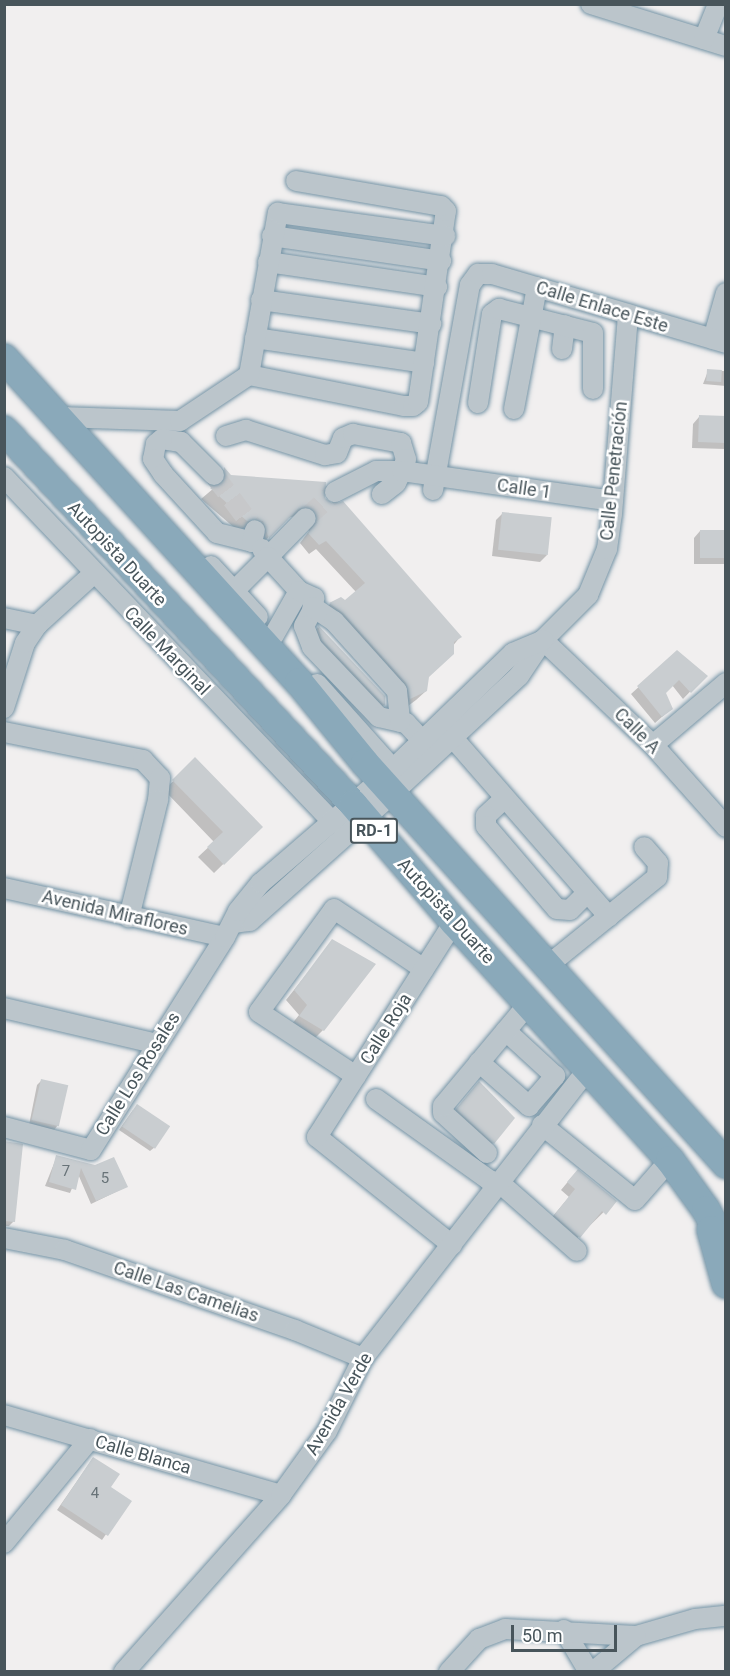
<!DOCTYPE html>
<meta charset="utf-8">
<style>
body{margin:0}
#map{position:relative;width:730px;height:1676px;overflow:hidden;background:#f1efef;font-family:Roboto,sans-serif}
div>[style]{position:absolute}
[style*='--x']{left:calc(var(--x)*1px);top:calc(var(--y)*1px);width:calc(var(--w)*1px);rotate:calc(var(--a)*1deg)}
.shadow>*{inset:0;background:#0003}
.building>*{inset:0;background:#c9cdd0;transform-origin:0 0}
.minor-tunnel>*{height:20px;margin-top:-10px;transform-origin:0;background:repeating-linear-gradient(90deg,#c7c8ca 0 20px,transparent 0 30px)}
.roads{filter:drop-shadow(0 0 2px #7594a6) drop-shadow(0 0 2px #7594a6)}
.minor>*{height:20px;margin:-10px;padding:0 10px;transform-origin:10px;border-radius:10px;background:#bbc5cb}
.highway>*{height:28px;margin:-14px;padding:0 14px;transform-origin:14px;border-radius:14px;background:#8aa9ba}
span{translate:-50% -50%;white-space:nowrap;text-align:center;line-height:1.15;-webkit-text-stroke:5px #fff;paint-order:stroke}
.number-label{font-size:15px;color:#687378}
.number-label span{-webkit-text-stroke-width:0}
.shield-label span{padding:2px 4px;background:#fff;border:2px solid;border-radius:4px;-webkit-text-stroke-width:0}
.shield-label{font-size:16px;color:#48555b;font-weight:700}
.street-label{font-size:18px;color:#48555b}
.frame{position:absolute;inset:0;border:6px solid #48555b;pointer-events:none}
.scale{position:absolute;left:511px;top:1625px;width:106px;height:27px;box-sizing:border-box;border:3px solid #48555b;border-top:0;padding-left:8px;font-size:18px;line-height:21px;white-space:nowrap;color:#48555b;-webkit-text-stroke:4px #fff;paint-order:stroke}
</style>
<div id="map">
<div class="shadow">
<div style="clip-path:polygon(708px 371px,726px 371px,726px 386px,703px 384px)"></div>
<div style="clip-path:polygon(699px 417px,726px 417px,725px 449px,692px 448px,693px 424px)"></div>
<div style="clip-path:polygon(223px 470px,231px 476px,323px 499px,460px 637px,428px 677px,426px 691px,416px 700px,408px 706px,321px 613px,330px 604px,341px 598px,344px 602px,356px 592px,316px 549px,309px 554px,300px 543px,309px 531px,300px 515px,287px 518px,259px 547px,254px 530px,237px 530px,201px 499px,214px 488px,214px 478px)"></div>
<div style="clip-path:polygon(503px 513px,547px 555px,540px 562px,492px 556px,496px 520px)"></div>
<div style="clip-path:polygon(700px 531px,726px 531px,726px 564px,694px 564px,694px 538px)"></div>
<div style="clip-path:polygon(318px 627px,384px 697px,385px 704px,376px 713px,310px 636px)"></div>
<div style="clip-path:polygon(677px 652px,705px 676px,683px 699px,672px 685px,664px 693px,671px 709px,655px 723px,631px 694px)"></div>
<div style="clip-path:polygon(195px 760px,261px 827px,214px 873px,198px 857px,214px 842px,164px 790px)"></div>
<div style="clip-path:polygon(333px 941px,323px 1030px,314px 1039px,291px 1025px,299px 1015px,286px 1000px)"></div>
<div style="clip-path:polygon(41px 1081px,58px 1125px,54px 1130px,29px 1125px,37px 1085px)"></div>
<div style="clip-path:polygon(472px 1090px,493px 1143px,487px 1149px,451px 1116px)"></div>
<div style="clip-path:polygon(133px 1110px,155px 1147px,150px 1151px,119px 1130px)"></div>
<div style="clip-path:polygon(4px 1143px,14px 1221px,9px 1226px,4px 1226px)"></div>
<div style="clip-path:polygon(57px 1156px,126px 1187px,91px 1204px,78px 1174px,70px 1193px,45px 1186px)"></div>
<div style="clip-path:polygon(571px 1178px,615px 1201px,572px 1243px,548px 1222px,569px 1197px,561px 1190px)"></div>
<div style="clip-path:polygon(93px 1458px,109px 1488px,129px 1501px,102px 1540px,57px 1510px)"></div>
</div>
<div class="building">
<div style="left:707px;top:369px;width:15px;height:12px;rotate:4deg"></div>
<div style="left:699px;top:415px;width:27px;height:27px;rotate:2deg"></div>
<div style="clip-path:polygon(224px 467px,231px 475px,326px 482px,325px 498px,334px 504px,343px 501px,462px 637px,454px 642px,454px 654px,429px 677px,427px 691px,410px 699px,406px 683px,343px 613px,329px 603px,341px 597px,345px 600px,365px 583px,326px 541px,319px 545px,308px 533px,317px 522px,315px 510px,308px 506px,298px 509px,269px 539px,263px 521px,247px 521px,210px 488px,223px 483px)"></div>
<div style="left:502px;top:512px;width:50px;height:38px;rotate:6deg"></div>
<div style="left:700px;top:530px;width:26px;height:28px"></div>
<div style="clip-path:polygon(318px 625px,385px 696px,385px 706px,322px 640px)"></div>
<div style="clip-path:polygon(677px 650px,708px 676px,691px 693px,679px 680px,666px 693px,673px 709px,662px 717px,637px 686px)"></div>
<div style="clip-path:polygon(195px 757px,263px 827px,224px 865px,207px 847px,223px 832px,172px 780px)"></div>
<div style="clip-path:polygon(332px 939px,376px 964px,324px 1031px,299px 1016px,307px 1005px,294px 990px)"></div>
<div style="left:41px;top:1079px;width:28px;height:42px;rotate:13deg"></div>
<div style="clip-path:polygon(479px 1081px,515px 1118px,494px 1144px,456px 1109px)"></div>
<div style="left:137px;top:1104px;width:40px;height:27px;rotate:34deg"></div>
<div style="clip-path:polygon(4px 1141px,23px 1144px,15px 1222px,4px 1221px)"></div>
<div style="clip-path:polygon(56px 1155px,95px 1165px,114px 1157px,128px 1187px,96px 1201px,81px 1168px,76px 1190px,49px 1182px)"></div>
<div style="clip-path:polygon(578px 1169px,617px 1201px,606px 1215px,602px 1211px,580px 1238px,554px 1215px,575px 1189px,567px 1182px)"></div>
<div style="clip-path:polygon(93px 1457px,120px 1474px,111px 1487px,132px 1501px,108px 1536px,61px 1505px)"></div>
</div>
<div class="minor-tunnel">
<div style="--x:214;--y:475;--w:69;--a:53.3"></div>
<div style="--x:306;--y:518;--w:39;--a:-42"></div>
</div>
<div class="roads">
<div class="minor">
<div style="--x:591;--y:4;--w:141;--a:17.3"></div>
<div style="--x:704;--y:39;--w:38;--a:-68"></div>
<div style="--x:272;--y:236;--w:171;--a:8.4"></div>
<div style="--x:268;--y:262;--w:171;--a:8.4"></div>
<div style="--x:261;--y:300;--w:172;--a:8"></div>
<div style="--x:255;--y:338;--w:171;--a:8.4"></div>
<div style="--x:713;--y:339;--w:48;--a:-74.2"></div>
<div style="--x:562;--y:349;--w:24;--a:-83"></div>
<div style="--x:249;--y:375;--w:158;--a:11.3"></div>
<div style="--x:404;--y:406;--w:9;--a:0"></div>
<div style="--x:413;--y:406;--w:6;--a:-39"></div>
<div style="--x:418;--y:402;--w:193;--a:-81.7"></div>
<div style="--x:446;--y:211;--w:7;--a:-135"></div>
<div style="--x:441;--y:206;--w:147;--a:-170.2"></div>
<div style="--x:478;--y:403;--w:90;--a:-81.1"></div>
<div style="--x:492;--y:314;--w:9;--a:-36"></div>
<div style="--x:499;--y:309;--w:97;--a:14.3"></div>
<div style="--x:593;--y:333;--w:56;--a:90"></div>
<div style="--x:514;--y:409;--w:124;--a:-79.3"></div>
<div style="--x:60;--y:417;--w:120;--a:1.9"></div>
<div style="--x:180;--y:421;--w:83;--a:-33.7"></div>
<div style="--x:249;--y:375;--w:165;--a:-79.9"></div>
<div style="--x:278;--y:213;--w:169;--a:7.8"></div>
<div style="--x:226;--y:436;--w:21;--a:-17"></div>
<div style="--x:246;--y:430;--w:83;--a:17.6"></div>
<div style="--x:325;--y:455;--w:12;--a:-9"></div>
<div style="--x:337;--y:453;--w:16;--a:-68"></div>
<div style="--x:343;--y:438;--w:11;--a:-22"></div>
<div style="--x:353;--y:434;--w:49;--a:10.6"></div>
<div style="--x:401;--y:443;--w:17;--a:73"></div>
<div style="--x:406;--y:459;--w:13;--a:108"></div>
<div style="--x:402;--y:471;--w:13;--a:117"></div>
<div style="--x:396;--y:483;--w:18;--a:142"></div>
<div style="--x:214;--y:475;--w:47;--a:-135"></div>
<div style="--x:181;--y:442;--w:19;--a:-171"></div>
<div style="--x:162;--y:439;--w:8;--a:140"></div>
<div style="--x:156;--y:444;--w:15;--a:101"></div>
<div style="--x:153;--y:459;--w:18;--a:56"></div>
<div style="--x:163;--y:474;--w:80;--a:47.5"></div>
<div style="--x:217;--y:533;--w:36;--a:14"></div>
<div style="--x:252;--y:542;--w:12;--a:-76"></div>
<div style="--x:4;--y:477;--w:477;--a:46.4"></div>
<div style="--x:433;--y:490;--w:208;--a:-79.8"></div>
<div style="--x:470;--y:285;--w:14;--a:-54"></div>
<div style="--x:478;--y:274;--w:14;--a:0"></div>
<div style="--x:492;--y:274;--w:244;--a:16.4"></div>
<div style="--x:335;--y:492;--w:46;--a:-27.1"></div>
<div style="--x:376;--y:471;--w:26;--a:0"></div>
<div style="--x:402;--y:471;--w:213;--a:8.1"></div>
<div style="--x:262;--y:549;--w:10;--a:53"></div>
<div style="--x:268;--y:557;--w:54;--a:-45.7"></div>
<div style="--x:211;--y:566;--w:69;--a:47.3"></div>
<div style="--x:235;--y:590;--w:47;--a:-45"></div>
<div style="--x:268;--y:557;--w:46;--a:47.6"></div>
<div style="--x:299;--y:591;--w:51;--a:119.6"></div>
<div style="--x:299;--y:591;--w:17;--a:25"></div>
<div style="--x:314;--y:598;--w:13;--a:99"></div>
<div style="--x:312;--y:611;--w:17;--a:118"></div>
<div style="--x:304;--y:626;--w:22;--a:69"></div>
<div style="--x:312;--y:647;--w:97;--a:46.3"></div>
<div style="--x:379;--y:717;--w:28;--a:13"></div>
<div style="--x:406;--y:723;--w:23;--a:47"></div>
<div style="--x:313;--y:607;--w:25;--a:34"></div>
<div style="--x:334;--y:621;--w:94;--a:48"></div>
<div style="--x:397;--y:691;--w:31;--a:84"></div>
<div style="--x:4;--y:618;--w:34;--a:12"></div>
<div style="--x:37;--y:625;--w:76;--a:-42.3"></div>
<div style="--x:543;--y:640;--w:152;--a:43.7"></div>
<div style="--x:653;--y:745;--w:110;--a:48.3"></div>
<div style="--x:317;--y:684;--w:114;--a:48.2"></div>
<div style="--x:4;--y:708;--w:68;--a:-72.1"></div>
<div style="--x:25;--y:643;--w:22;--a:-56"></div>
<div style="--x:4;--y:732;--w:142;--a:11.4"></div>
<div style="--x:143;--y:760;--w:25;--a:47"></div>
<div style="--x:160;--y:778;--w:22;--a:95"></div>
<div style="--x:158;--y:800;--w:121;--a:103.9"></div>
<div style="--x:453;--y:738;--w:237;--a:48.9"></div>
<div style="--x:653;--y:745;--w:96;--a:-40.3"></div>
<div style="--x:504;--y:799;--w:25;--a:137"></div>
<div style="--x:486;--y:816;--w:10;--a:90"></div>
<div style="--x:486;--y:826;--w:109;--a:49.5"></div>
<div style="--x:557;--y:909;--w:13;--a:4"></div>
<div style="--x:570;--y:910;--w:24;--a:-45"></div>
<div style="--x:4;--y:888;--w:226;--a:12.5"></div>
<div style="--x:233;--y:923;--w:17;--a:-7"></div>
<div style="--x:250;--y:921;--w:192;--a:-41.8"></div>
<div style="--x:393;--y:793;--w:172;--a:-42.9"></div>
<div style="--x:519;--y:676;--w:43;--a:-56.3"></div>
<div style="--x:543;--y:640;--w:64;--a:-45"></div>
<div style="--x:588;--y:595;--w:50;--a:-67.6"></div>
<div style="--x:607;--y:549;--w:35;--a:-82"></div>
<div style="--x:612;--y:514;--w:200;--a:-85.4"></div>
<div style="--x:546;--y:967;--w:143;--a:-39"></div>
<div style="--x:657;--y:877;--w:14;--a:-86"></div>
<div style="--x:658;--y:863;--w:21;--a:-131"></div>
<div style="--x:4;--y:1008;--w:157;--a:13.2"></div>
<div style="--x:479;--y:1062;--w:67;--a:41.3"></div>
<div style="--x:529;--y:1106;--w:40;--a:-49"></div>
<div style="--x:555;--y:1076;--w:67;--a:-137.4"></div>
<div style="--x:356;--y:1076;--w:116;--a:-146.6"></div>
<div style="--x:259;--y:1012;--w:127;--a:-53.9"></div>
<div style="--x:334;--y:909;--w:108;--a:33.7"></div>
<div style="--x:376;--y:1099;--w:139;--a:35.6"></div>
<div style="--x:489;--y:1180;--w:13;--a:18"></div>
<div style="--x:501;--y:1184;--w:101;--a:41.4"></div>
<div style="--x:542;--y:1125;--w:119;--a:38.9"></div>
<div style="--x:635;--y:1200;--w:53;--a:-48.8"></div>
<div style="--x:4;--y:1127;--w:90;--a:14.8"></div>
<div style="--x:91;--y:1150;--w:252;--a:-57.8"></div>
<div style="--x:225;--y:937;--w:29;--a:-63"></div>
<div style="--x:238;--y:911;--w:36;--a:-51"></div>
<div style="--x:261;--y:883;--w:174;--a:-40.8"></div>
<div style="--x:393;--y:769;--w:167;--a:-44"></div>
<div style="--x:513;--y:653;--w:33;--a:-23"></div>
<div style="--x:487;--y:1153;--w:59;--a:-137.7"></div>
<div style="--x:443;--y:1113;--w:7;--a:-90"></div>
<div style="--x:443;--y:1106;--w:134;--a:-50.1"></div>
<div style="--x:4;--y:1238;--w:62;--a:11.1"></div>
<div style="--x:65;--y:1250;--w:244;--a:19.2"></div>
<div style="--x:295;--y:1330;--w:74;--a:22.4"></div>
<div style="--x:452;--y:1245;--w:173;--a:-141.3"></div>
<div style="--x:317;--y:1137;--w:255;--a:-57.5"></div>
<div style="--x:4;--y:1415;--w:288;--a:16.1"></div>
<div style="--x:4;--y:1543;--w:135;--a:-50.4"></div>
<div style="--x:564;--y:1630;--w:49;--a:59.2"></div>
<div style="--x:124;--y:1672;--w:237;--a:-48.4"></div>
<div style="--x:281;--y:1495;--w:79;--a:-54.3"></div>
<div style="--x:327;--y:1431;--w:81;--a:-63.7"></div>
<div style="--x:363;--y:1358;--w:365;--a:-52.1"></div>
<div style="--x:449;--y:1672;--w:45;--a:-47.7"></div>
<div style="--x:479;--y:1639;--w:28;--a:-21"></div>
<div style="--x:505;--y:1629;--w:131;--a:3.1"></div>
<div style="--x:636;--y:1636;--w:61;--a:-16.1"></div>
<div style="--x:695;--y:1619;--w:31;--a:-6"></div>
<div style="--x:593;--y:1672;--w:56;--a:-39.9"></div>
</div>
<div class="highway">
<div style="--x:4;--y:358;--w:438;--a:47.7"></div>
<div style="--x:299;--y:682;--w:104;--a:50.8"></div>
<div style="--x:365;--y:763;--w:540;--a:48"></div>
<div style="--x:4;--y:430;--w:512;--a:46.98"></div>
<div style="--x:353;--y:804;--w:155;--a:49.4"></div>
<div style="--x:454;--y:922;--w:321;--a:47.8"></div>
<div style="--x:670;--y:1160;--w:62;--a:54.2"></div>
<div style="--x:706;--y:1210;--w:41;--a:60.9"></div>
<div style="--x:711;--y:1230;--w:56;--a:74.5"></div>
</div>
</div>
<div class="number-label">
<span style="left:66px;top:1172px">7</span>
<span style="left:105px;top:1179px">5</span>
<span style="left:95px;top:1494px">4</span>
</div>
<div class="shield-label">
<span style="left:374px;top:831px">RD-1</span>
</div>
<div class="street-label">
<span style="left:602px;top:307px;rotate:17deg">Calle Enlace Este</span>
<span style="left:614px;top:471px;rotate:-84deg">Calle Penetración</span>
<span style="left:524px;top:489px;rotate:8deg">Calle 1</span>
<span style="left:117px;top:554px;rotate:47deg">Autopista Duarte</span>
<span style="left:167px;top:651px;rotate:46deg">Calle Marginal</span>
<span style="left:637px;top:731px;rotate:45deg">Calle A</span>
<span style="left:446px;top:911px;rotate:48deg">Autopista Duarte</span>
<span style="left:115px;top:913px;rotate:13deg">Avenida Miraflores</span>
<span style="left:386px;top:1029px;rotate:-58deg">Calle Roja</span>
<span style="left:138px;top:1074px;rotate:-58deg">Calle Los Rosales</span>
<span style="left:186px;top:1292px;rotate:19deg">Calle Las Camelias</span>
<span style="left:339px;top:1404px;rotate:-60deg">Avenida Verde</span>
<span style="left:143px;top:1455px;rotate:16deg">Calle Blanca</span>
</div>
<div class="frame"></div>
<div class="scale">50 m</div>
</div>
